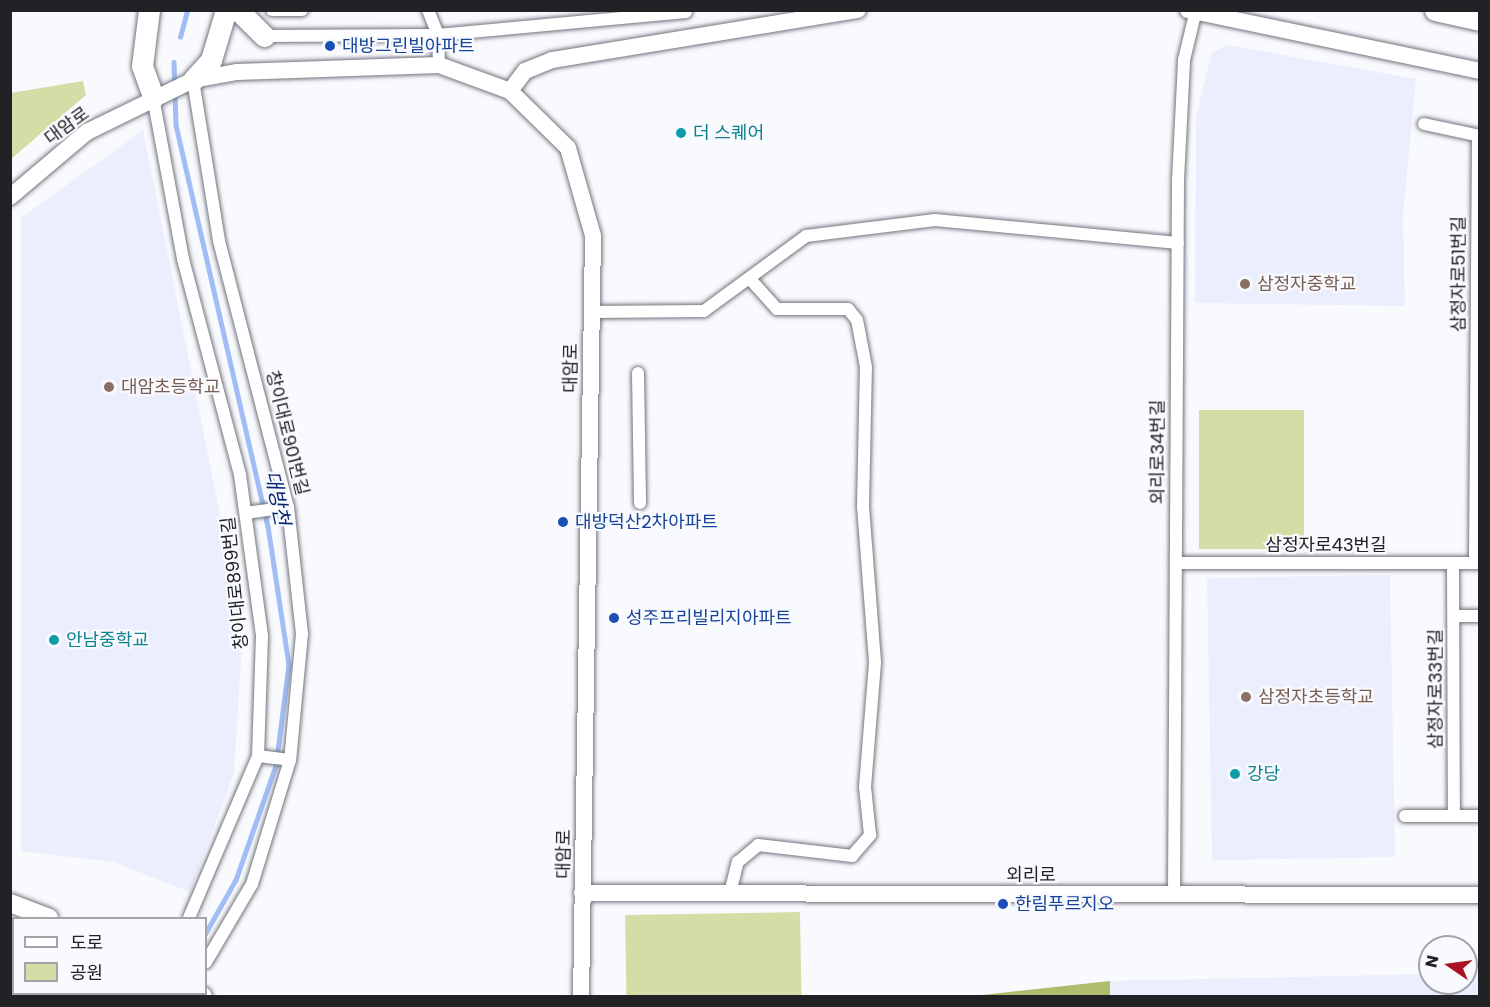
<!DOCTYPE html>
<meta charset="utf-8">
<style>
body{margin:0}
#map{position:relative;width:1490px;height:1007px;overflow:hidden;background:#f9fafe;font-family:Poppins,"Noto Sans KR",sans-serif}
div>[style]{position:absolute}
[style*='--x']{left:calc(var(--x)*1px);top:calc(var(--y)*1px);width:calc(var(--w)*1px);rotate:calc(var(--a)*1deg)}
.built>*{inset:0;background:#ebeefc;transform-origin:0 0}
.green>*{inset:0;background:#d3dea6;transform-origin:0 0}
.forest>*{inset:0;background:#aebc6b}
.stream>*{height:4.5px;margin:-2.25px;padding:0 2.25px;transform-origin:2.25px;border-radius:2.25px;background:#a2bdf5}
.roads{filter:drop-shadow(0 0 2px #73747e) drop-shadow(0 0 2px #73747e)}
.street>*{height:12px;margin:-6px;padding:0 6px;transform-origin:6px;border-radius:6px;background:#fff}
.secondary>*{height:16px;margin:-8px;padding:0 8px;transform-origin:8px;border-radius:8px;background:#fff}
.primary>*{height:18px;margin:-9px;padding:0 9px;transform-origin:9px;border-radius:9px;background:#fff}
.highway>*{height:21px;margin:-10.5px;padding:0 10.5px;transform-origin:10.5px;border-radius:10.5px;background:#fff}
.dots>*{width:16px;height:16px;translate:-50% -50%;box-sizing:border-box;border:3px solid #f9fafe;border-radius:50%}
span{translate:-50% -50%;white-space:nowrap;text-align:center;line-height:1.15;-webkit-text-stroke:4.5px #f9fafe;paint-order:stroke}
.transit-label{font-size:18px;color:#164399}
.left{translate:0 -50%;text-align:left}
.street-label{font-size:18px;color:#212226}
.culture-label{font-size:18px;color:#0d838f}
.education-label{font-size:18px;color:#785e54}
.water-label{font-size:20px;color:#0a2573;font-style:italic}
.frame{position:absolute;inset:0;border:12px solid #212226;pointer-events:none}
.legend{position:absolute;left:12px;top:917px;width:195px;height:78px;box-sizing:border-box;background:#f9fafe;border:2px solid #a3a4a8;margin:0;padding:8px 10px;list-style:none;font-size:18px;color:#212226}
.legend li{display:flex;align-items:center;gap:12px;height:30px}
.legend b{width:30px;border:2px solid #a3a4a8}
.north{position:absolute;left:1418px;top:935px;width:60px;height:60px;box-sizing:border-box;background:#f9fafe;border:2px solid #a3a4a8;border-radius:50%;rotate:283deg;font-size:16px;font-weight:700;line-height:24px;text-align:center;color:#212226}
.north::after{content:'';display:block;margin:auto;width:21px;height:27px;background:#a91324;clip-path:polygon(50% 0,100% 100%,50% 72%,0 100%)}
</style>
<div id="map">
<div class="built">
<div style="clip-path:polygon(1227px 45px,1416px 79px,1403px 216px,1405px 306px,1195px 303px,1196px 117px,1212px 53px)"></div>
<div style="clip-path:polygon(143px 130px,243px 629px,234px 773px,190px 892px,114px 862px,21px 851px,21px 218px)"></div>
<div style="left:1390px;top:575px;width:282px;height:183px;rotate:89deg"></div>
<div style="clip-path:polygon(1479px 973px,1480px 996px,1110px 996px,1110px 981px,1430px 974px,1430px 983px,1466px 983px,1466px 974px)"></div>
</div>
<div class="green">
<div style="clip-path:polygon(83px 81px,86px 95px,11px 159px,11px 93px)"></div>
<div style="left:1304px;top:410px;width:139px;height:105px;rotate:90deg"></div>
<div style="left:800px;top:912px;width:84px;height:175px;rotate:89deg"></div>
</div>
<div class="forest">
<div style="clip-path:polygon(1110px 981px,1110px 996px,973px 996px)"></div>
</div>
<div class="stream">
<div style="--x:180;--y:37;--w:28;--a:-75"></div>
<div style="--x:174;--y:62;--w:24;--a:88"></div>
<div style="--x:175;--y:94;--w:31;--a:88"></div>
<div style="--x:176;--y:125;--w:411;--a:77.1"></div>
<div style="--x:268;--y:526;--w:141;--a:81.4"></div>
<div style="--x:289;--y:665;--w:102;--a:97.3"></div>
<div style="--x:276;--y:766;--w:121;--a:109.3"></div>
<div style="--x:236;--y:880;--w:61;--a:119.5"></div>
</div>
<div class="roads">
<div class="street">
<div style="--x:272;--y:10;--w:30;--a:0"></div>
<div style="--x:428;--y:10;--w:27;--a:68"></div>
<div style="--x:438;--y:35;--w:30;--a:88"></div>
<div style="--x:264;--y:36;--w:174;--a:-0.3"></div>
<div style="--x:438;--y:35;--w:249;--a:-5.3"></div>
<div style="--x:193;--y:80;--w:163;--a:80.8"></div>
<div style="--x:219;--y:241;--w:275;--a:75.5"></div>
<div style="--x:288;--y:507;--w:128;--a:83.7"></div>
<div style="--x:302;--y:634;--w:127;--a:95.4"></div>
<div style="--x:290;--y:760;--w:130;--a:107"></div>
<div style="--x:252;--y:884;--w:91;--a:120.5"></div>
<div style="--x:153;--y:97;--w:165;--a:79.5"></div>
<div style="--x:183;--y:259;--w:223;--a:75.2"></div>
<div style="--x:240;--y:475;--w:162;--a:82.2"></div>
<div style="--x:262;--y:636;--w:120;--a:91.9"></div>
<div style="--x:258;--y:756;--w:176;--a:113.1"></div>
<div style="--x:1424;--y:124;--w:57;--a:12.1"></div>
<div style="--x:592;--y:312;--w:112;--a:-0.5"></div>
<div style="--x:704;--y:311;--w:127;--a:-36.3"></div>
<div style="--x:806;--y:236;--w:130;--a:-7.1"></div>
<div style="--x:935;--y:220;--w:244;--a:5.4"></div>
<div style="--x:638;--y:373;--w:130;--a:89.1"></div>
<div style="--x:246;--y:513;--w:42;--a:-8.1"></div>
<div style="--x:1176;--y:563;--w:304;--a:0"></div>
<div style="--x:1453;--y:563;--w:253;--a:89.8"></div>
<div style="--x:1475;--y:563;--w:427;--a:-89.6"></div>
<div style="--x:1454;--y:616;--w:26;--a:0"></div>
<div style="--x:258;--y:756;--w:32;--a:7"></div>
<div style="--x:1405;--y:816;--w:75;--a:0"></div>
<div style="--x:730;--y:893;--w:32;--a:-76"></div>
<div style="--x:738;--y:862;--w:26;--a:-40"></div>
<div style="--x:758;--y:845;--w:95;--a:6.7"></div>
<div style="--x:852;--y:856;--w:28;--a:-49"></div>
<div style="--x:870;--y:835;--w:48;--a:-95.9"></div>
<div style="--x:865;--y:787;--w:125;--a:-85.4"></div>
<div style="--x:875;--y:662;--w:155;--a:-94.4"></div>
<div style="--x:863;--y:507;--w:140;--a:-88.8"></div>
<div style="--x:866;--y:367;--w:48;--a:-100.8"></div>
<div style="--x:857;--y:320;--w:14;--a:-129"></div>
<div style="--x:848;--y:309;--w:71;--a:180"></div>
<div style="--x:777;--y:309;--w:39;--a:-132"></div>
<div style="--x:1174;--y:895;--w:715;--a:-89.68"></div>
<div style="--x:1178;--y:180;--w:120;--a:-87.1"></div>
<div style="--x:1184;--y:60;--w:51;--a:-76.5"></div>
<div style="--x:146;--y:996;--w:4;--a:-34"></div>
<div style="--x:182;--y:996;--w:4;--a:-34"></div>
</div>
<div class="secondary">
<div style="--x:1188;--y:10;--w:298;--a:11.8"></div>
<div style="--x:510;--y:91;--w:25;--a:-53"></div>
<div style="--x:525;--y:71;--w:29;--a:-22"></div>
<div style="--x:552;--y:60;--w:310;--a:-9.3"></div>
<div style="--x:10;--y:197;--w:101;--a:-40.2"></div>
<div style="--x:87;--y:132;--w:118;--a:-26.1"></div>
<div style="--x:193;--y:80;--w:45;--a:-10.3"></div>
<div style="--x:237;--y:72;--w:202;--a:-2"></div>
<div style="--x:439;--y:65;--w:76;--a:20.1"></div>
<div style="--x:510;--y:91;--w:81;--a:44.5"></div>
<div style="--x:568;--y:148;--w:91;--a:74.1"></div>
<div style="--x:593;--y:236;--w:760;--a:90.9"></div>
<div style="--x:582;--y:893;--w:898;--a:0.13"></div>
</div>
<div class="primary">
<div style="--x:10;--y:903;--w:42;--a:21"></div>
<div style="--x:199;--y:994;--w:4;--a:27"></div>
</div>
<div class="highway">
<div style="--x:149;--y:10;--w:56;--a:97.1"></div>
<div style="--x:142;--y:66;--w:33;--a:70"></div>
<div style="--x:238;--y:10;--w:37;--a:45"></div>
<div style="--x:1435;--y:10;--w:46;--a:12.5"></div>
<div style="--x:193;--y:80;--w:27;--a:-48"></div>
<div style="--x:211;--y:60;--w:52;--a:-73.3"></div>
</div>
</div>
<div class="dots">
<div style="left:330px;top:46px;background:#1a4fb4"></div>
<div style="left:681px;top:133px;background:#0f9aa8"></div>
<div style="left:1245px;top:284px;background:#8d6e63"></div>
<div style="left:109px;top:387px;background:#8d6e63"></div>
<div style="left:563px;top:522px;background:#1a4fb4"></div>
<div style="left:614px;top:618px;background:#1a4fb4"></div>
<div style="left:54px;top:640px;background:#0f9aa8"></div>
<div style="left:1246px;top:697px;background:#8d6e63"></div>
<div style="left:1235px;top:774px;background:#0f9aa8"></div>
<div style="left:1003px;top:904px;background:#1a4fb4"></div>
</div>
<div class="transit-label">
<span class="left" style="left:342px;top:46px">대방그린빌아파트</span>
<span class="left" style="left:575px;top:522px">대방덕산2차아파트</span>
<span class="left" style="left:626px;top:618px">성주프리빌리지아파트</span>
<span class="left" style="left:1015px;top:904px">한림푸르지오</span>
</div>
<div class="street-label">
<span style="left:67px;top:126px;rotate:-36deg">대암로</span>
<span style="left:1459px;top:274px;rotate:-90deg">삼정자로51번길</span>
<span style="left:571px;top:368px;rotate:-89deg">대암로</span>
<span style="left:287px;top:433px;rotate:76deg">창이대로901번길</span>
<span style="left:1158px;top:452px;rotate:-90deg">외리로34번길</span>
<span style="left:1326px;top:545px">삼정자로43번길</span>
<span style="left:235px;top:583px;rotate:-96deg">창이대로899번길</span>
<span style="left:1436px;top:689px;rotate:-90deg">삼정자로33번길</span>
<span style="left:564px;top:854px;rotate:-89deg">대암로</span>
<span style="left:1031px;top:875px">외리로</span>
</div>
<div class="culture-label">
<span class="left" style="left:693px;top:133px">더 스퀘어</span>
<span class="left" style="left:66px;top:640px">안남중학교</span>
<span class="left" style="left:1247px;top:774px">강당</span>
</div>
<div class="education-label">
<span class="left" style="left:1257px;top:284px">삼정자중학교</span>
<span class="left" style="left:121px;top:387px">대암초등학교</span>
<span class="left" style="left:1258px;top:697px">삼정자초등학교</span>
</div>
<div class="water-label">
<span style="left:277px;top:498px;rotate:78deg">대방천</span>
</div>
<div class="frame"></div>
<ul class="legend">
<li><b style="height:8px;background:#fff"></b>도로</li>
<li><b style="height:16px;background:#d3dea6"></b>공원</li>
</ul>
<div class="north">N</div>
</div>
